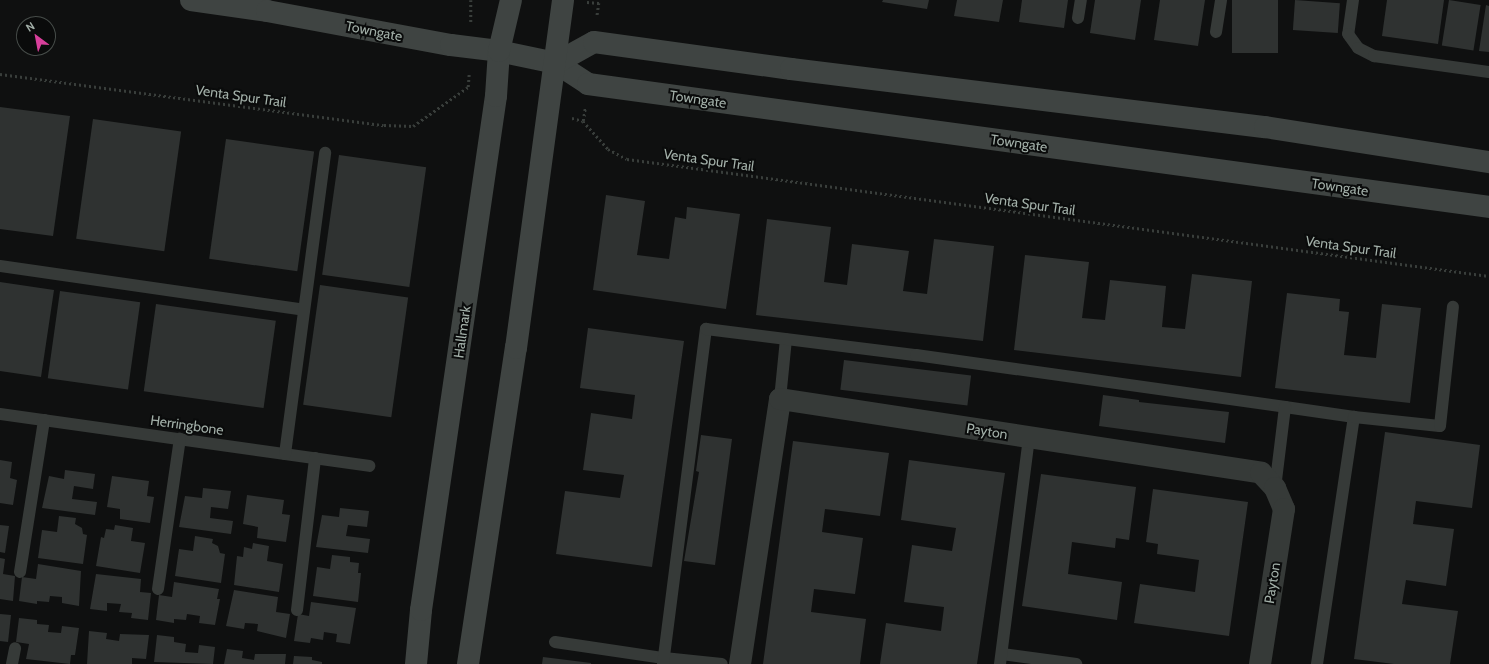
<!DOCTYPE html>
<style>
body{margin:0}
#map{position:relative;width:1489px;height:664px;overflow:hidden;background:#0f1010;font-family:Cabin,sans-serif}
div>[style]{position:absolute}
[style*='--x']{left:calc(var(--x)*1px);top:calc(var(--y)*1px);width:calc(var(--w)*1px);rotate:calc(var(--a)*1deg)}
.building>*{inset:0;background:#2f3231;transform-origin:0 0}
.path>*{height:2.5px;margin-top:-1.25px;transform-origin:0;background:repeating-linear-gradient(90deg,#393e3b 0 2px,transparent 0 5px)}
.lane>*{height:12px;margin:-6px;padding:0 6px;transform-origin:6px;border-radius:6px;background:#363a38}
.street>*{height:22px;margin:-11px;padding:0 11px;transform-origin:11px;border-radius:11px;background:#363a38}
.secondary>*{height:22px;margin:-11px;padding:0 11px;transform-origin:11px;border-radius:11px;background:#3f4442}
span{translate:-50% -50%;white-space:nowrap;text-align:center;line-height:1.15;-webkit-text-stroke:4px #0a0b0b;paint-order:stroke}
.street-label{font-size:14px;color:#a2afa8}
.north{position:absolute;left:16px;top:16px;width:40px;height:40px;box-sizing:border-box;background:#0a0b0b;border:1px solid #474d4a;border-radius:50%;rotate:328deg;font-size:11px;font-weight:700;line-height:16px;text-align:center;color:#a2afa8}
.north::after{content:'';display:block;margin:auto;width:14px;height:18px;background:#d83f9b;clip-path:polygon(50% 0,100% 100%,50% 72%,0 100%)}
</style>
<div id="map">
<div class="building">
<div style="clip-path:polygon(883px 0,929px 0,927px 9px,882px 2px)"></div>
<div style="clip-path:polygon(957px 0,1003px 0,999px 22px,954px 16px)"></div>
<div style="clip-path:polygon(1022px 0,1068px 0,1064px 28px,1019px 22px)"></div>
<div style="clip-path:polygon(1095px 0,1141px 0,1135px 40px,1090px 33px)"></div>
<div style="clip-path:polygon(1160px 0,1205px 0,1198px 46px,1154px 40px)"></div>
<div style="left:1232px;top:0;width:46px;height:53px"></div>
<div style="left:1295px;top:0;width:45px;height:30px;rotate:4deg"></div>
<div style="clip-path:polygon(1387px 0,1444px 0,1438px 44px,1382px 36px)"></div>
<div style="left:1449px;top:0;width:32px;height:46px;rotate:9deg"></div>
<div style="clip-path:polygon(1486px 5px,1489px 6px,1489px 52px,1479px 51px)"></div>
<div style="clip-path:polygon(0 107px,70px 116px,53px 236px,0 229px)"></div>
<div style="left:93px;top:119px;width:89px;height:121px;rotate:8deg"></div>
<div style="left:226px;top:139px;width:89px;height:121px;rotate:8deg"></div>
<div style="left:339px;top:155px;width:88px;height:121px;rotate:8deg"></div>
<div style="clip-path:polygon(606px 195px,645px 201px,637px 255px,669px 259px,675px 217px,686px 219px,687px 207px,740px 214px,726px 309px,593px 290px)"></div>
<div style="clip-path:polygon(767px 219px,831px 227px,824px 282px,847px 285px,852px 244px,909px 251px,903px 291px,927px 294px,934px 239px,994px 246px,983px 341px,756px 315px)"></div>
<div style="clip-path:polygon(1025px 255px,1089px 262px,1082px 318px,1105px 320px,1110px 280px,1166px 286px,1162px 327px,1185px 329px,1192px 274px,1252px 281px,1241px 377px,1014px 350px)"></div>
<div style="clip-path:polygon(0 282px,54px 290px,41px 377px,0 371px)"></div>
<div style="left:320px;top:285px;width:89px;height:121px;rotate:8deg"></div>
<div style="left:60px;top:291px;width:81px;height:88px;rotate:8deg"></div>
<div style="clip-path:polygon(1287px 293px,1340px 299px,1339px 311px,1349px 312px,1344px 355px,1376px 358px,1382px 304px,1421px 308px,1410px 403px,1275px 388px)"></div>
<div style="left:156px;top:304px;width:121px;height:88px;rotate:8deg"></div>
<div style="clip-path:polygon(588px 328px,684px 341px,652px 567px,556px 554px,565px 491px,620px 498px,624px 475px,583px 470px,591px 413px,632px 419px,635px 395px,580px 388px)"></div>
<div style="left:844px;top:360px;width:128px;height:30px;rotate:7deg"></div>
<div style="clip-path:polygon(1103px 395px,1139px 400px,1139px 402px,1229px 412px,1225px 443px,1099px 426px)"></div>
<div style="clip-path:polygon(1385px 432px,1480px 445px,1472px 508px,1416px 501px,1413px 524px,1454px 529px,1446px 586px,1406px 580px,1402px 604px,1458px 611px,1450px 664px,1394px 664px,1354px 659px)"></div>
<div style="clip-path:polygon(701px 435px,732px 439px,715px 565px,684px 561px,699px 472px,696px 471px)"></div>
<div style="clip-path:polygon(793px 441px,889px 453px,880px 516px,825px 509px,822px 532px,863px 538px,855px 594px,814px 589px,811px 612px,866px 619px,860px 664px,763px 664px)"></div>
<div style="clip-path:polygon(0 460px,12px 462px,10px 478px,17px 480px,13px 505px,0 503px)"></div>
<div style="clip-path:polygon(909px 460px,1005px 473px,977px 664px,880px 664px,886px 623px,941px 631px,944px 607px,904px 602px,912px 545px,952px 551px,956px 528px,901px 520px)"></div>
<div style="clip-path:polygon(65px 470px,95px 474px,93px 489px,74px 486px,72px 499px,97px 502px,95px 515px,42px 508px,49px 476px,64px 479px)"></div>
<div style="clip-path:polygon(1041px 474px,1136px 487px,1129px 540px,1116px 538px,1115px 548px,1072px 542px,1068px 574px,1122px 582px,1117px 620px,1022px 606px)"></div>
<div style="clip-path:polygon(112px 476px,149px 481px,147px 496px,154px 497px,150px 523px,120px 519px,120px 509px,107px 507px)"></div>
<div style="clip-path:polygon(203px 488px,231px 491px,228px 509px,211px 507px,210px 518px,233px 521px,231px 534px,179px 527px,185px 496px,202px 498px)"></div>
<div style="clip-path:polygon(1153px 489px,1248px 502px,1229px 636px,1134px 623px,1140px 584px,1195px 592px,1199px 560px,1157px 554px,1158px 544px,1146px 542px)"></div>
<div style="clip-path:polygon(247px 495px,284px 500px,282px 514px,290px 515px,286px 542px,257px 538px,258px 527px,243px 524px)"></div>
<div style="clip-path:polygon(340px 508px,369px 511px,367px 527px,348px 525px,346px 536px,370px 539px,368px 553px,316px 547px,322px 515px,339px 517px)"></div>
<div style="clip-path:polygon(59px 516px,76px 518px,75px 524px,82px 528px,83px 534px,87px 535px,83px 564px,38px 558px,42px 530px,57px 532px)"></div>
<div style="clip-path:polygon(0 525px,9px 526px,5px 553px,0 552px)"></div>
<div style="clip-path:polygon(115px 525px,133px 528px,131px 541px,145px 543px,140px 573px,96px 566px,101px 537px,104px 538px,106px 529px,114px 530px)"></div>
<div style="clip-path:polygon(195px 536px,213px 539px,212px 543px,218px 546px,220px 553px,225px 554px,221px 583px,175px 576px,179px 549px,193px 551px)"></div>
<div style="clip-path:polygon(253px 543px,269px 546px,267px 561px,283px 564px,279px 592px,234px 585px,237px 556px,243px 557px,244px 547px,252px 549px)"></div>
<div style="clip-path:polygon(332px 555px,350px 557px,350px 562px,359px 563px,358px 573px,361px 573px,358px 602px,313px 596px,317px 567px,330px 569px)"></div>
<div style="clip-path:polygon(0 558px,5px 559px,3px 574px,15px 576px,13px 601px,0 599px)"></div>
<div style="clip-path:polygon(38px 564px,81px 571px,79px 606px,62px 603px,62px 597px,50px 596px,49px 602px,37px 601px,37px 604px,19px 601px,22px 577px,36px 579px)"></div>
<div style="clip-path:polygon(96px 574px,141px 579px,140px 592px,151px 593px,148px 620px,131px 618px,132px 613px,119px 612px,121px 604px,107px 603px,107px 611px,90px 609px)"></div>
<div style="clip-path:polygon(174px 582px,219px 589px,217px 599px,220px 599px,215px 625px,199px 623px,200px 616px,187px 614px,186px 620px,174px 619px,174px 623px,156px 620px,159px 595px,172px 597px)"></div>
<div style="clip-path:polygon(234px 590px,278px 597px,276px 612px,290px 614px,286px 638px,257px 631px,258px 624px,245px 623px,244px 629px,226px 626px)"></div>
<div style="clip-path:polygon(311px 602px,356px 608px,350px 644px,336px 642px,337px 634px,324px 632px,323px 640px,311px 638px,310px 643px,294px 641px,298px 614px,309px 616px)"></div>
<div style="clip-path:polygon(0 614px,11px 615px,8px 642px,0 641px)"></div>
<div style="clip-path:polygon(19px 618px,37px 620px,37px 624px,49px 625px,48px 632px,61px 633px,62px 626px,79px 628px,75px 655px,71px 655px,70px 664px,26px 659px,29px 644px,16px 642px)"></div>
<div style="clip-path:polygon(89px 631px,107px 633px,106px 639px,119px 641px,120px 634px,149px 635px,146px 659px,132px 658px,132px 664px,87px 664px)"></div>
<div style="clip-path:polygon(157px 635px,174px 637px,174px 642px,186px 644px,185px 652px,198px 653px,199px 645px,215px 647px,213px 664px,154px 662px)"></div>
<div style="clip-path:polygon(227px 649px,243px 651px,242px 658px,254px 660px,255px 654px,286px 654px,285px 664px,224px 664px)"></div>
<div style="clip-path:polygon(294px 656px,312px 657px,312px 660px,322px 662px,322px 664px,293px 664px)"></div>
<div style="clip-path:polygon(543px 657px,591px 663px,591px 664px,542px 664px)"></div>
</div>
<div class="path">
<div style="--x:471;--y:0;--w:23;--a:90"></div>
<div style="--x:587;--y:2;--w:12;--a:5"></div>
<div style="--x:599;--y:3;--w:14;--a:98"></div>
<div style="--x:0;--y:74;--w:387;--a:7.6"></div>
<div style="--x:384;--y:125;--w:29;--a:2"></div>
<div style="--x:413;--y:126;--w:67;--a:-35.3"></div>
<div style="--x:468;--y:87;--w:15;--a:-86"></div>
<div style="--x:572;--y:118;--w:11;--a:15"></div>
<div style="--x:583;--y:121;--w:38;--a:48"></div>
<div style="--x:608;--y:149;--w:21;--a:28"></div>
<div style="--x:627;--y:159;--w:870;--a:7.73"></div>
<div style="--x:583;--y:121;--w:13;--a:-81"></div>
</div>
<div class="lane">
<div style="--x:1353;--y:0;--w:34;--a:98"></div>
<div style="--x:1348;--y:34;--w:17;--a:54"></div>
<div style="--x:1358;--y:48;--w:18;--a:27"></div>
<div style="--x:1374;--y:56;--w:116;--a:7.9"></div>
<div style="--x:1078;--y:18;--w:18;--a:-81"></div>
<div style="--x:1216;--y:32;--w:32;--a:-81"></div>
<div style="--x:0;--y:266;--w:307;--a:8.2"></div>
<div style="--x:780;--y:399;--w:60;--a:-84.3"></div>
<div style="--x:1285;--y:407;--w:70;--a:8.2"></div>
<div style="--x:0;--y:414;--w:373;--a:8"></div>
<div style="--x:285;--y:454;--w:304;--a:-82.4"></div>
<div style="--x:20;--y:572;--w:154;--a:-81"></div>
<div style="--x:158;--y:589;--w:152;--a:-81.7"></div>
<div style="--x:297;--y:610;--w:153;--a:-83.2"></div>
<div style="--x:555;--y:642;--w:110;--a:8.4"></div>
<div style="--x:664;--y:658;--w:58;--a:5.9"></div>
<div style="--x:1002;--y:654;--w:75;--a:7.7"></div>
<div style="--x:12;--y:664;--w:16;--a:-79"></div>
<div style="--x:663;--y:664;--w:338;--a:-82.7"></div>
<div style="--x:706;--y:329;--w:212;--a:7.1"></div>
<div style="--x:916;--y:355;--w:373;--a:8"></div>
<div style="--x:1285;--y:407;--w:82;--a:97"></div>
<div style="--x:1000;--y:664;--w:229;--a:-82.7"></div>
<div style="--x:1317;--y:664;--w:250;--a:-81.5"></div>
<div style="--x:1354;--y:417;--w:86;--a:6"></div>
<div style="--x:1440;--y:426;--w:120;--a:-83.8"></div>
</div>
<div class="street">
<div style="--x:740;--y:664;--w:268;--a:-81.4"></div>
<div style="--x:780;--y:399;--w:487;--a:8.7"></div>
<div style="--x:1261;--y:473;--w:21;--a:47"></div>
<div style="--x:1275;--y:488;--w:23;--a:67"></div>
<div style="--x:1284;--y:509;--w:157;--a:98.8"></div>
</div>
<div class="secondary">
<div style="--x:191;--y:0;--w:77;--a:8.2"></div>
<div style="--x:267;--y:11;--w:187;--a:10.5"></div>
<div style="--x:451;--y:45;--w:48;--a:7.1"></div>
<div style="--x:499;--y:51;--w:58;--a:11.9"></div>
<div style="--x:556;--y:63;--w:38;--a:33"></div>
<div style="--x:588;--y:84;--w:909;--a:7.77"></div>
<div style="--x:556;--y:63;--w:43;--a:-28.9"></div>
<div style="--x:594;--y:42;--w:199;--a:7.8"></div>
<div style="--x:791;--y:69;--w:478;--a:7"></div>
<div style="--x:1265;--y:127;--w:227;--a:8.9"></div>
<div style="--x:416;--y:664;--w:54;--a:-84.7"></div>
<div style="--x:421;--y:610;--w:519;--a:-81.7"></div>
<div style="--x:496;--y:96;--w:45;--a:-86.2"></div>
<div style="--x:499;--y:51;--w:52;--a:-76.8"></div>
<div style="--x:468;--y:664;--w:320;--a:-81.4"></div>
<div style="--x:516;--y:348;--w:351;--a:-82.3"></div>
</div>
<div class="street-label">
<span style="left:374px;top:31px;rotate:11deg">Towngate</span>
<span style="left:241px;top:96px;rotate:8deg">Venta Spur Trail</span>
<span style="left:698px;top:99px;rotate:8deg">Towngate</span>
<span style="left:1019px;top:143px;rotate:8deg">Towngate</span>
<span style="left:709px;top:160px;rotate:8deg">Venta Spur Trail</span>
<span style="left:1340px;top:187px;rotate:8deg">Towngate</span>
<span style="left:1030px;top:204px;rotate:8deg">Venta Spur Trail</span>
<span style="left:1351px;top:247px;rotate:8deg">Venta Spur Trail</span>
<span style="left:462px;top:332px;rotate:-82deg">Hallmark</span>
<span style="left:187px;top:425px;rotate:8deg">Herringbone</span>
<span style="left:987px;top:431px;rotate:9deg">Payton</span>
<span style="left:1272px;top:583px;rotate:-81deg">Payton</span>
</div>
<div class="north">N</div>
</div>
